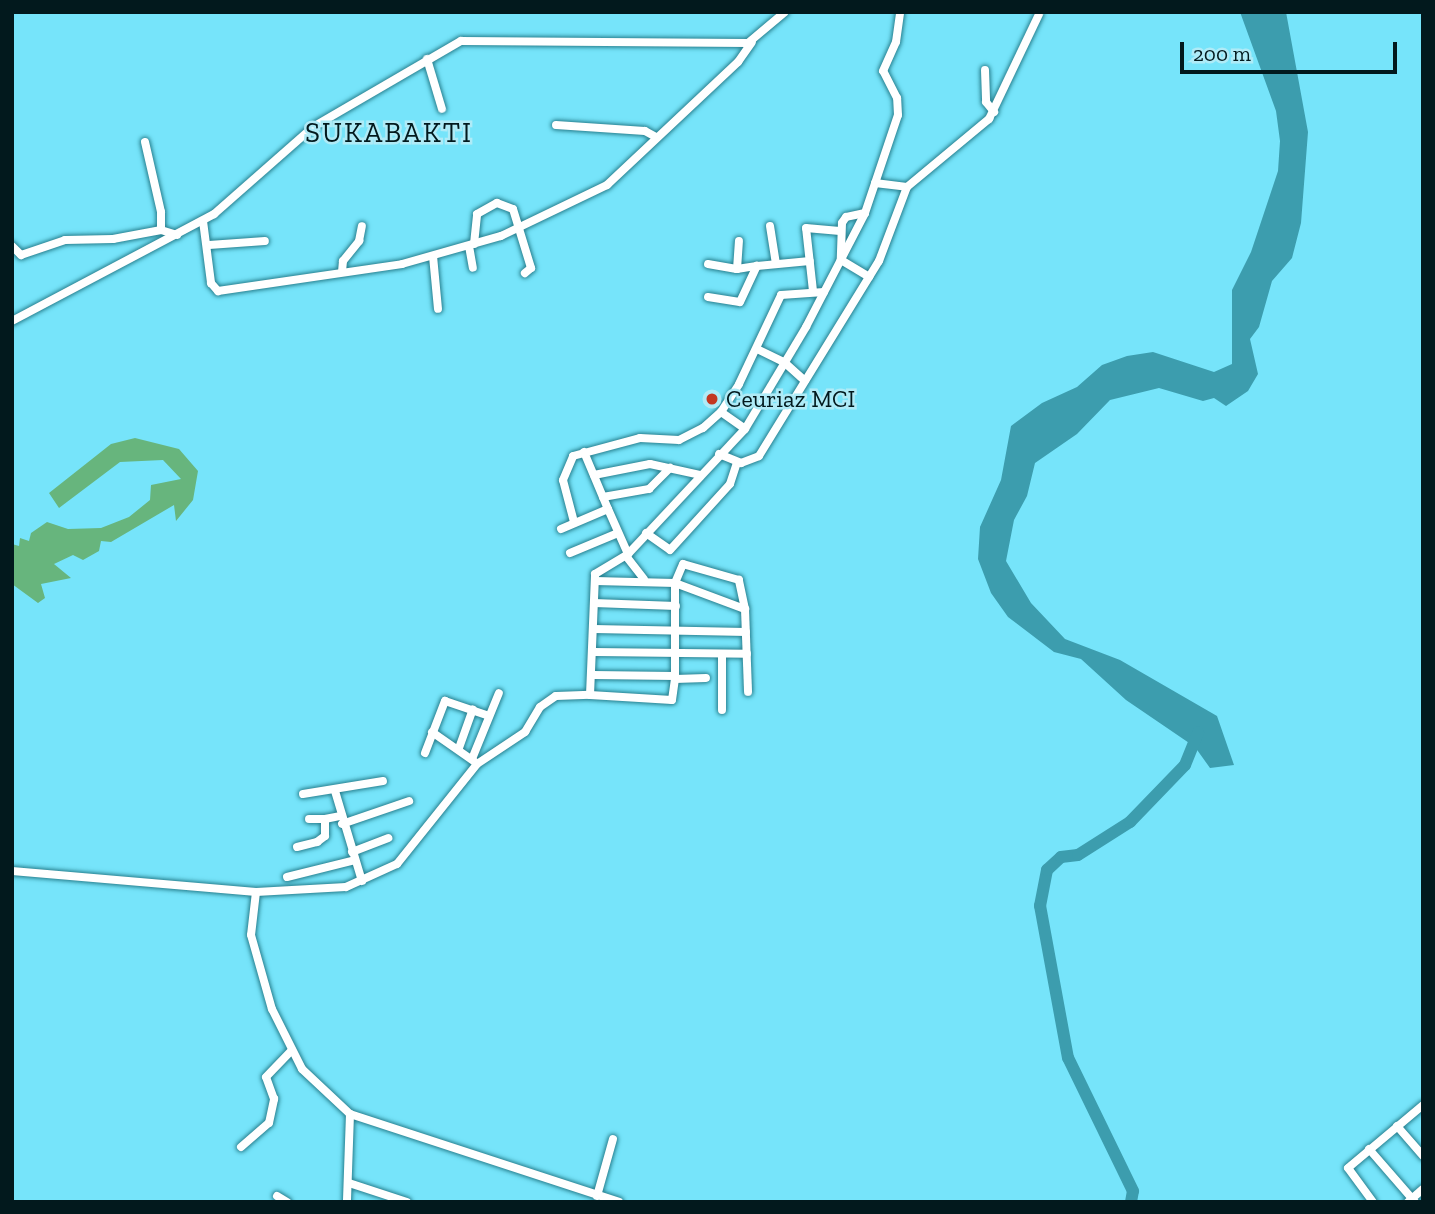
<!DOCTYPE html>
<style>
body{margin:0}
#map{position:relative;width:1435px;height:1214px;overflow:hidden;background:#76e4fa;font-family:"Zilla Slab",serif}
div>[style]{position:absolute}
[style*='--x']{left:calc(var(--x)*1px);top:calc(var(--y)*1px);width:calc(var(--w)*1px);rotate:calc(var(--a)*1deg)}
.green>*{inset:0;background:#67b57d}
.water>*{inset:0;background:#3c9dae}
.river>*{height:12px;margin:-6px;padding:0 6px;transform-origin:6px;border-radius:6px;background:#3c9dae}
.roads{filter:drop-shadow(0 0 2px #28808f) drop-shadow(0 0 2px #28808f)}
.minor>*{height:8px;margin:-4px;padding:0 4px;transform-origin:4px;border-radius:4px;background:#fff}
.dots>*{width:19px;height:19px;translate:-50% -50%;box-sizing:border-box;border:4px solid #afebf7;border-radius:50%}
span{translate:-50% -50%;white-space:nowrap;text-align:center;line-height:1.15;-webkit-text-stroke:5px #afebf7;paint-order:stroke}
.poi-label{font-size:24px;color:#02191d}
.left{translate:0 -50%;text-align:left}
.quarter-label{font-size:28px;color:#02191d;letter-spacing:2px}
.frame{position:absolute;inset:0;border:14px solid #02191d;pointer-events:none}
.scale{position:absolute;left:1180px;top:42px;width:217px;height:32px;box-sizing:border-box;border:4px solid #02191d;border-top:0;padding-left:9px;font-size:21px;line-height:24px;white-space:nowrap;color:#02191d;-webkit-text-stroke:5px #afebf7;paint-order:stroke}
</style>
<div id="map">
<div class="green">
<div style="clip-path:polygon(135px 438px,179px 449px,198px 471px,193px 500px,176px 521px,174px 505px,111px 542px,101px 541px,99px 551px,83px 560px,73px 555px,54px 564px,71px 578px,41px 584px,45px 598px,38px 603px,12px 584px,12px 544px,19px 546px,20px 538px,29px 541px,31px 533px,47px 522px,68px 529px,101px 528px,129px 517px,150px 500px,151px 485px,181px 479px,163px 460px,120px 462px,59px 508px,49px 493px,111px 444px)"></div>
</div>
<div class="water">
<div style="clip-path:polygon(1240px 12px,1286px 12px,1308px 132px,1301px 223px,1292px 258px,1272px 281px,1259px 327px,1250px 339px,1258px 374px,1248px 391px,1226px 406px,1214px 398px,1203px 401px,1159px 388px,1110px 400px,1077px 434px,1035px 463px,1027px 496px,1014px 520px,1006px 561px,1031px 603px,1065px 639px,1120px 660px,1217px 716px,1234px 765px,1210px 768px,1195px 747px,1126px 700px,1081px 659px,1054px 652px,1008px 617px,991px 593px,978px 559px,980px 527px,1001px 480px,1011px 426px,1042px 403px,1077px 387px,1102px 365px,1127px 356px,1153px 352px,1214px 372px,1232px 364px,1232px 290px,1251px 252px,1278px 171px,1280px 141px,1276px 111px)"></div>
</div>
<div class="river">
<div style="--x:1131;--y:1202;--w:11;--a:-80"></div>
<div style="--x:1133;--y:1191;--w:148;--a:-116"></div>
<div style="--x:1068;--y:1058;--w:155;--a:-100.4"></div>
<div style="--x:1040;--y:906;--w:37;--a:-79"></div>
<div style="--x:1047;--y:870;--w:19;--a:-43"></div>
<div style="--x:1061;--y:857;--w:17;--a:-7"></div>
<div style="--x:1078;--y:855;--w:62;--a:-32.4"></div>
<div style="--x:1130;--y:822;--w:79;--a:-46"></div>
<div style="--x:1185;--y:765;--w:35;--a:-68"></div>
</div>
<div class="roads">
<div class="minor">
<div style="--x:427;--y:59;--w:52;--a:73.3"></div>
<div style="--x:985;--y:70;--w:32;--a:88"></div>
<div style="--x:986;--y:102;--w:13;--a:51"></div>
<div style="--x:556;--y:125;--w:89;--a:3.9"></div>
<div style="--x:645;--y:131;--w:13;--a:29"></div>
<div style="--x:145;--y:142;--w:72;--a:77.1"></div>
<div style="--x:161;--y:212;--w:18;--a:90"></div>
<div style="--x:875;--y:183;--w:32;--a:7"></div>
<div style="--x:865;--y:213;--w:19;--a:168"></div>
<div style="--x:846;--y:217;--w:7;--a:124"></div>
<div style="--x:842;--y:223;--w:37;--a:92"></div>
<div style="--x:841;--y:260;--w:33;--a:31"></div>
<div style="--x:203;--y:221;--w:63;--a:82.6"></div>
<div style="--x:211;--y:283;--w:11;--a:49"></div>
<div style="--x:218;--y:291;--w:186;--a:-8.3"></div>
<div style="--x:402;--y:264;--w:103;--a:-15.8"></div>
<div style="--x:501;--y:236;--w:118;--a:-25.7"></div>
<div style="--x:607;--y:185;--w:180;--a:-43.2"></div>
<div style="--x:738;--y:62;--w:24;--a:-55"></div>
<div style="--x:770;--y:226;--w:38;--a:81"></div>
<div style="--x:474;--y:244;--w:30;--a:-84"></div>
<div style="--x:477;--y:214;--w:23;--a:-29"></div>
<div style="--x:497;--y:203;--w:17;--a:21"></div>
<div style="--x:513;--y:209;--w:62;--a:73"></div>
<div style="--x:531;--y:268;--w:8;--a:140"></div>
<div style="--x:209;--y:245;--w:56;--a:-4.1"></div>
<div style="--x:12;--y:246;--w:13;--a:45"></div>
<div style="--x:21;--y:255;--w:46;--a:-18.8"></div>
<div style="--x:65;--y:240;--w:48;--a:-1.2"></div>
<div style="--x:113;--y:239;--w:49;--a:-10.6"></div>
<div style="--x:161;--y:230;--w:17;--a:17"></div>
<div style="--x:469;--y:246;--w:22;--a:80"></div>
<div style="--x:433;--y:256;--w:53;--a:84.6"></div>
<div style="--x:708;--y:264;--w:29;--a:10"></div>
<div style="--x:737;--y:269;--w:20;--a:-9"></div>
<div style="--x:737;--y:269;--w:28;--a:-86"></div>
<div style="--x:342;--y:272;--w:11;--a:-85"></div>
<div style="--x:343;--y:261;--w:26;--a:-51"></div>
<div style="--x:359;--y:241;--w:15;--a:-79"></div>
<div style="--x:813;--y:291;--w:63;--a:-96.3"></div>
<div style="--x:806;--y:228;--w:34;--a:5"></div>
<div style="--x:708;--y:297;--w:32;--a:9"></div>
<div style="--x:740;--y:302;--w:40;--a:-65"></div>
<div style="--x:757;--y:266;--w:53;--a:-5.4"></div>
<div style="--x:12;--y:321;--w:229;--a:-27.9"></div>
<div style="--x:214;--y:214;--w:132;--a:-41.3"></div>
<div style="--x:313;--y:127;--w:171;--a:-30.2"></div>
<div style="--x:461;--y:41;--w:287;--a:0.4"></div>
<div style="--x:748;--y:43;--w:48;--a:-40"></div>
<div style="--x:757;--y:349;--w:30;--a:26"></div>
<div style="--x:784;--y:362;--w:28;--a:42"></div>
<div style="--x:721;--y:412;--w:29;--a:35"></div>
<div style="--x:584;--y:452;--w:62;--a:67.2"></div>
<div style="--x:719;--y:454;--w:24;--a:22"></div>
<div style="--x:741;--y:463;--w:19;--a:-21"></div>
<div style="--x:759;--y:456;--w:229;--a:-58.4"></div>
<div style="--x:879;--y:261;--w:79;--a:-69.3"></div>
<div style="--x:907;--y:187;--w:107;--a:-39.7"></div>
<div style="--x:989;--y:119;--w:116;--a:-64.5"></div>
<div style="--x:594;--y:475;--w:57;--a:-11.1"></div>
<div style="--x:650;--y:464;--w:51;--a:12.4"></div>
<div style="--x:603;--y:497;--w:47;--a:-9.9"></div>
<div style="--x:649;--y:489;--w:30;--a:-45"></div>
<div style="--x:574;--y:522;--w:43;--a:-104.7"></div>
<div style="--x:563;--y:480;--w:26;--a:-67"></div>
<div style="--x:573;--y:456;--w:69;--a:-15"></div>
<div style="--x:640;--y:438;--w:39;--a:3"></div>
<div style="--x:679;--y:440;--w:27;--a:-27"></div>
<div style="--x:703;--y:428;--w:24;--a:-42"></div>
<div style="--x:721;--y:412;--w:33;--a:-57"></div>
<div style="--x:739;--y:384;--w:98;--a:-64.7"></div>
<div style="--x:781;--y:295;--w:43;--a:-4"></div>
<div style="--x:561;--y:529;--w:51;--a:-23.1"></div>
<div style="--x:608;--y:509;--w:49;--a:66"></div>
<div style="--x:646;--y:533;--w:29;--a:35"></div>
<div style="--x:670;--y:550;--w:89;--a:-47.7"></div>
<div style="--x:730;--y:484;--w:23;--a:-72"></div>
<div style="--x:570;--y:553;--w:52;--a:-22.6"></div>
<div style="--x:626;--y:556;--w:29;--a:52"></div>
<div style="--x:594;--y:603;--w:82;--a:2.1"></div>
<div style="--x:745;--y:609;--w:30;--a:-102"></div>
<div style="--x:739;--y:580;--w:58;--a:-164.1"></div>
<div style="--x:683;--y:564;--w:21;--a:113"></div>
<div style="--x:675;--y:583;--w:75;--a:20.4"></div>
<div style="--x:745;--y:609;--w:83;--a:87.9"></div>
<div style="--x:594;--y:629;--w:152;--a:1.1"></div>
<div style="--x:594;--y:652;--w:153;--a:0.7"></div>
<div style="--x:593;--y:675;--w:82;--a:0.7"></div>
<div style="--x:675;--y:679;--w:31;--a:-2"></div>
<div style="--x:590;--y:695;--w:82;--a:3.5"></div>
<div style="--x:672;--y:700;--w:21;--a:-82"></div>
<div style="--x:675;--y:679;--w:96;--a:-90"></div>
<div style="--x:675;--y:583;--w:80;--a:-178.6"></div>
<div style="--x:722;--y:710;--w:56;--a:-90"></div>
<div style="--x:432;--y:732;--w:52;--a:34.9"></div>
<div style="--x:459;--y:748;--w:41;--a:-70.3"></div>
<div style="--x:425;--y:753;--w:56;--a:-69"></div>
<div style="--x:445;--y:701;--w:46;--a:18.8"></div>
<div style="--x:472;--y:759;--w:71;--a:-67.8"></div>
<div style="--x:335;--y:791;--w:94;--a:73.3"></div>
<div style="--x:303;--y:794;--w:81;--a:-9.2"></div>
<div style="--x:309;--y:819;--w:16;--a:0"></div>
<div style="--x:342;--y:824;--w:71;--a:-18.9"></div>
<div style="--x:297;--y:847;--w:21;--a:-14"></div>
<div style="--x:317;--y:842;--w:10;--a:-37"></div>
<div style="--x:325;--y:836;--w:17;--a:-90"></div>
<div style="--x:325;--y:819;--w:16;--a:-11"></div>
<div style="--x:352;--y:852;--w:39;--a:-21"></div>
<div style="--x:12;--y:871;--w:245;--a:4.9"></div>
<div style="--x:256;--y:892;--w:90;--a:-3.2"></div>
<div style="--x:346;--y:887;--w:56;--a:-24.3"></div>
<div style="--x:397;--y:864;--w:128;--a:-51.3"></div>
<div style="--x:477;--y:764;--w:58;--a:-33.7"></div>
<div style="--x:525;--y:732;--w:29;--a:-59"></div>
<div style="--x:540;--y:707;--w:19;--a:-35"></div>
<div style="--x:556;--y:696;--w:34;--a:-2"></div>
<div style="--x:590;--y:695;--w:121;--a:-87.6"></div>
<div style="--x:595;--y:574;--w:39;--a:-31"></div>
<div style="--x:628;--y:554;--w:171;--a:-46.9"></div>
<div style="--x:745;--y:429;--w:119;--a:-59.1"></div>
<div style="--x:806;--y:327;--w:128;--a:-62.6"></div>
<div style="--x:865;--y:213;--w:103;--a:-71.4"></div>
<div style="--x:898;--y:115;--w:17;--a:-93"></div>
<div style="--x:897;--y:98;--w:30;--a:-117"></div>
<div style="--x:883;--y:71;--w:32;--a:-66"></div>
<div style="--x:896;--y:42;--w:30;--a:-82"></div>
<div style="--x:287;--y:877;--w:70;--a:-14"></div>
<div style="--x:256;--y:892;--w:43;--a:96.6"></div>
<div style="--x:251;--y:935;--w:77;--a:74.2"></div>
<div style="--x:272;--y:1009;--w:67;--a:63.4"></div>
<div style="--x:302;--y:1069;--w:66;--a:43.2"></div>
<div style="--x:350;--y:1114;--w:88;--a:92"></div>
<div style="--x:350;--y:1114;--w:283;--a:18.1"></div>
<div style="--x:1397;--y:1126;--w:40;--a:49"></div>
<div style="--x:241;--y:1147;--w:37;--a:-41"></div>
<div style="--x:269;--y:1123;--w:25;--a:-78"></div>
<div style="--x:274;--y:1099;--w:23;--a:-110"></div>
<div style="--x:266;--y:1077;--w:35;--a:-46"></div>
<div style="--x:1369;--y:1149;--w:70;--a:49"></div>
<div style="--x:349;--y:1183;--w:61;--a:18.1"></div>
<div style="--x:277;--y:1196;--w:12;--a:31"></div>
<div style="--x:597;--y:1196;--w:59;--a:-74.3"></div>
<div style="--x:1373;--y:1202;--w:42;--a:-126.3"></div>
<div style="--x:1348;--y:1168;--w:98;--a:-40"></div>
<div style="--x:1408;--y:1202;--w:20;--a:-41"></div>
</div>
</div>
<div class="dots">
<div style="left:712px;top:399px;background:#c33721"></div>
</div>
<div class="poi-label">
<span class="left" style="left:726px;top:399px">Ceuriaz MCI</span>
</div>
<div class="quarter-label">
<span style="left:389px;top:133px">SUKABAKTI</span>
</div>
<div class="frame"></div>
<div class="scale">200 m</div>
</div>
